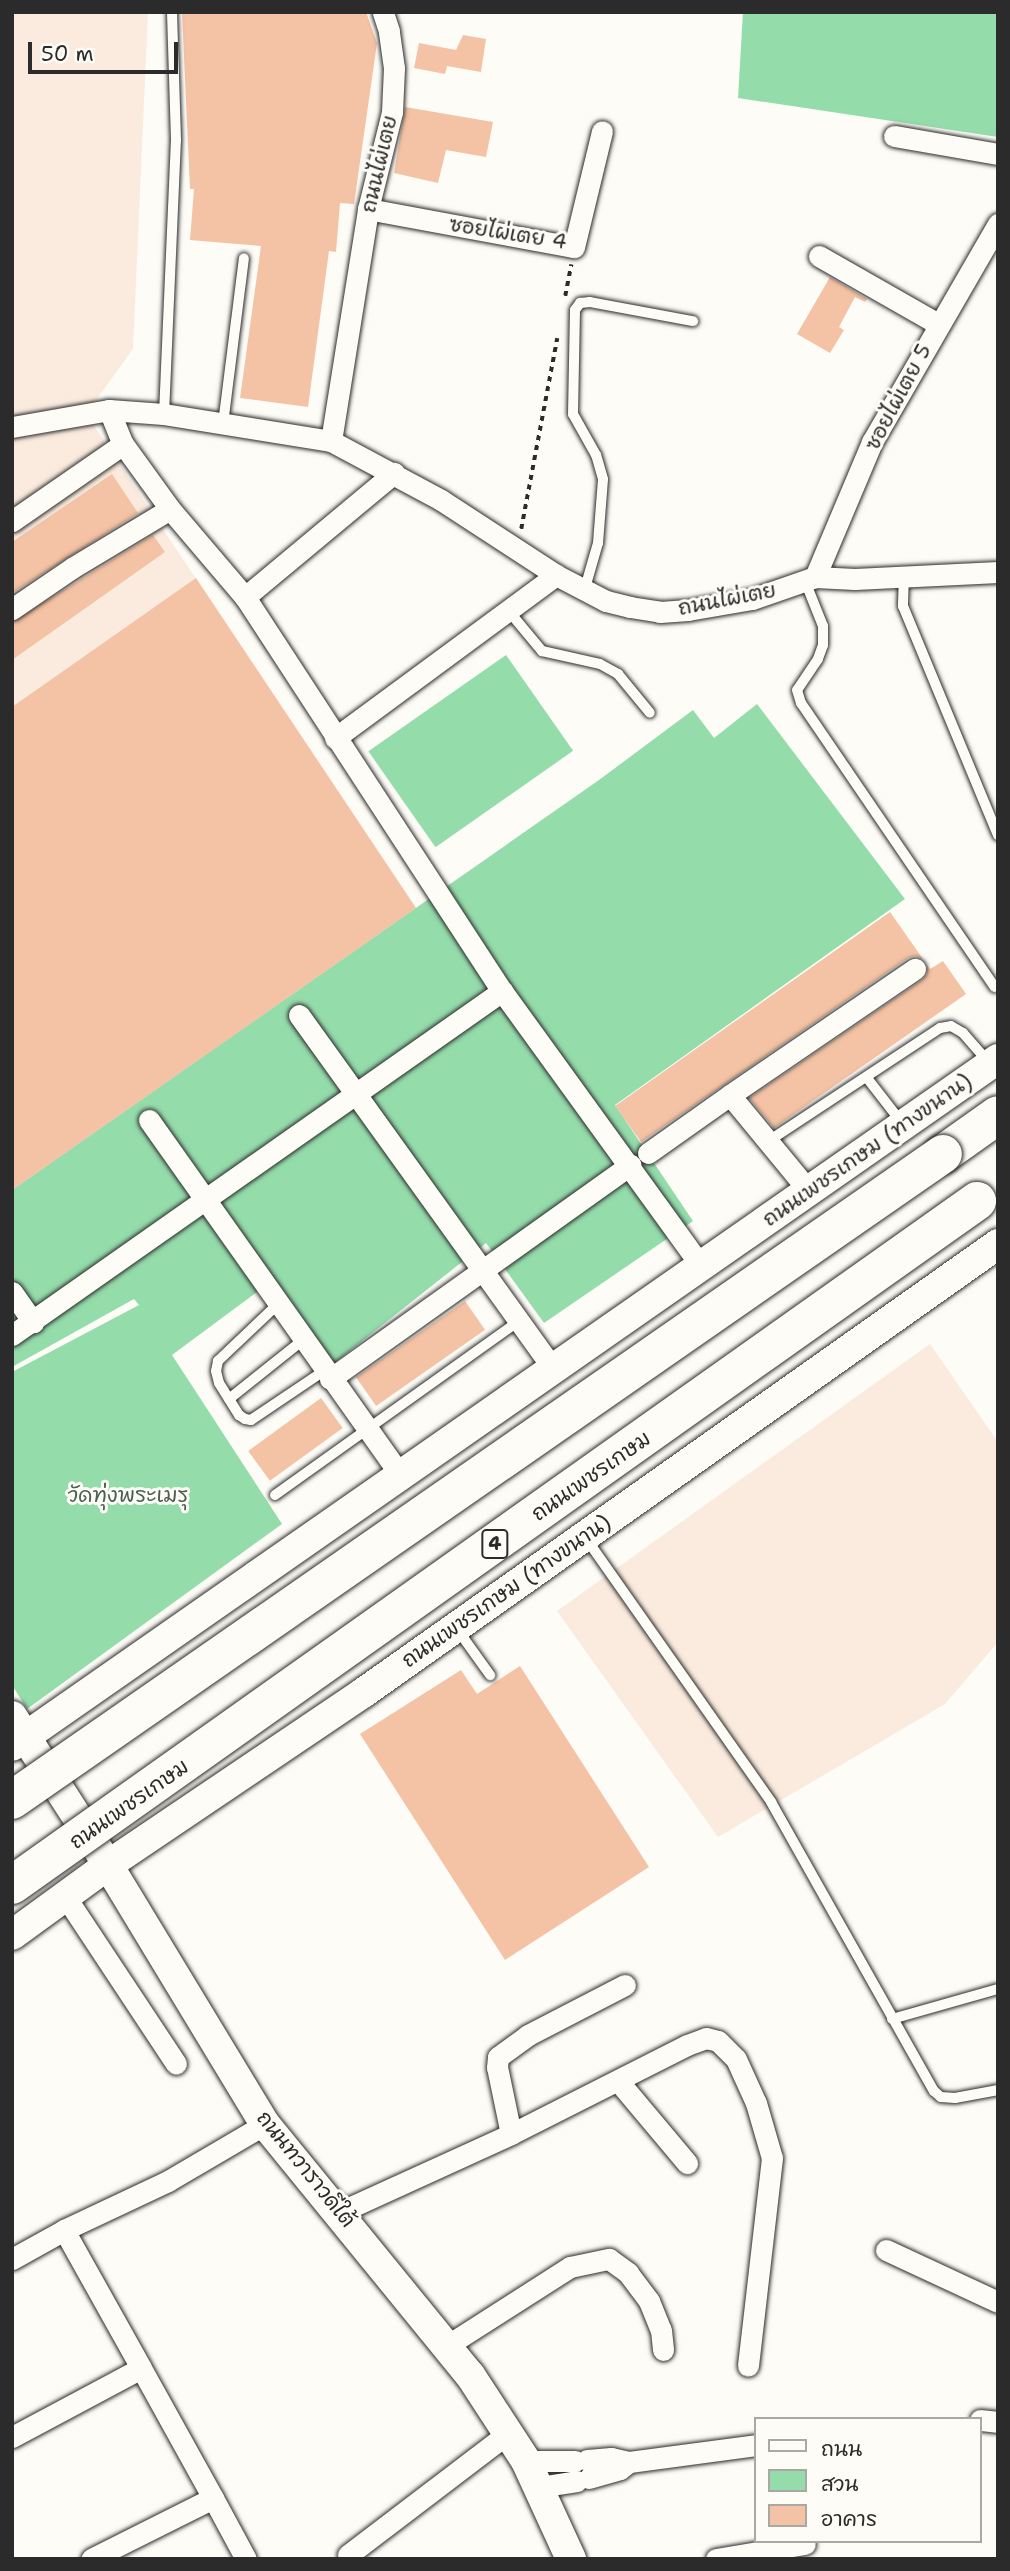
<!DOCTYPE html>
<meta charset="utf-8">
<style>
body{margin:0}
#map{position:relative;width:1010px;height:2571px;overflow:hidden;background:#fdfcf7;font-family:"Shantell Sans","Playpen Sans Thai",sans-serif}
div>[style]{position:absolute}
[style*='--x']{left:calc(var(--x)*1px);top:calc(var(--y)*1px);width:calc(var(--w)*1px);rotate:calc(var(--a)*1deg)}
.built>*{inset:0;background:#faebde}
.green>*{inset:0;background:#95dcab;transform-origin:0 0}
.building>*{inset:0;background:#f4c2a4;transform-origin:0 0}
.path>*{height:3.5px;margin-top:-1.75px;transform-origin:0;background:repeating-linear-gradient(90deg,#2b2b2b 0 5px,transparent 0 10px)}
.roads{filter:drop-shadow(0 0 2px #2b2b2b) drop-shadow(0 0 2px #2b2b2b)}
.lane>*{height:10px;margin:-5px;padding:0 5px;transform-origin:5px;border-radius:5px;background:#fdfcf7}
.street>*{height:21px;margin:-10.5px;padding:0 10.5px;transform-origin:10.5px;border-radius:10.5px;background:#fdfcf7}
.secondary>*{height:30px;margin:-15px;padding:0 15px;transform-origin:15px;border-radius:15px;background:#fdfcf7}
.highway>*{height:38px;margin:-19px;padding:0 19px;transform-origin:19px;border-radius:19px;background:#fdfcf7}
.bridges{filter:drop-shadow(0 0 2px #2b2b2b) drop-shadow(0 0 2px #2b2b2b)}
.highway-bridge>*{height:38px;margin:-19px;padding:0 19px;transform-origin:19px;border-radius:19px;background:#fdfcf7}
span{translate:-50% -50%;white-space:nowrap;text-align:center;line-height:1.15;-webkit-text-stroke:6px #fdfcf7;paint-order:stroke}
.shield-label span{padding:2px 5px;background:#fdfcf7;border:2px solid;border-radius:5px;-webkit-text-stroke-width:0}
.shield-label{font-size:19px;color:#2b2b2b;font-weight:700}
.street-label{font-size:21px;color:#2b2b2b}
.park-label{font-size:21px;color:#4b6051}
.frame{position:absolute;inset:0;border:14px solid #2b2b2b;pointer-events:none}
.legend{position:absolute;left:754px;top:2417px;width:228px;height:126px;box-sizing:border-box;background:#fdfcf7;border:2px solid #a9a8a5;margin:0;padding:9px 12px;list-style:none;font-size:21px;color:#2b2b2b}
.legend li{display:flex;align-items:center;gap:14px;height:35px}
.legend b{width:35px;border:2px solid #a9a8a5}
.scale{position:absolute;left:28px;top:42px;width:150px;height:32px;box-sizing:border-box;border:4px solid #2b2b2b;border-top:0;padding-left:9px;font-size:21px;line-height:24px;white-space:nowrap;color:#2b2b2b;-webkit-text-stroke:5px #fdfcf7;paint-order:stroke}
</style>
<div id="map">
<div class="built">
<div style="clip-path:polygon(12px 12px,148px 12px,133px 349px,86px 414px,416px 908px,12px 1190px)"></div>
<div style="clip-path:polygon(930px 1344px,998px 1442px,998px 1642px,945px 1704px,718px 1837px,557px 1611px)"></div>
</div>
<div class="green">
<div style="clip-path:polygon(743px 12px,996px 12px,998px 137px,738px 98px)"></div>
<div style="left:506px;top:655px;width:117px;height:168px;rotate:55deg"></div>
<div style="clip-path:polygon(757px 704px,905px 899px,615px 1105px,693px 1221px,544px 1323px,486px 1243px,324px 1371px,265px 1286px,172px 1355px,282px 1524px,27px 1709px,12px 1685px,12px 1372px,139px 1305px,134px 1299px,12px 1367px,12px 1190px,599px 780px,693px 710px,714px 738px)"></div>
</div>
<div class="building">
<div style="clip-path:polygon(182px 12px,366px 12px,377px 43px,354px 204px,340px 203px,336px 252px,329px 251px,308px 407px,240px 398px,261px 246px,190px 240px,194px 189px,190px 189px)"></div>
<div style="clip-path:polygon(463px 35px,486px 39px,481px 72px,447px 66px,445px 74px,414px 68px,419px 43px,456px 50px)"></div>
<div style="clip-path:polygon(405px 107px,493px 122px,486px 157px,446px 150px,438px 183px,394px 173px)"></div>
<div style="clip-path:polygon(830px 277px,867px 299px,865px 302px,855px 297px,839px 327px,844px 330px,830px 353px,797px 334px)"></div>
<div style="clip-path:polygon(112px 474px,138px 513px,12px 593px,12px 542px)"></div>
<div style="clip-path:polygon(153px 535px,165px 552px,12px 660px,12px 622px)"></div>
<div style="clip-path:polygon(196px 578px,416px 908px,12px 1190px,12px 707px)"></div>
<div style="clip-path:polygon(890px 912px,923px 959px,915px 956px,908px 958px,641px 1142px,615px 1106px)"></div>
<div style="clip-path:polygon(943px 961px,966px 994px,774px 1128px,749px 1098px,922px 980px,927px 974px,927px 965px,930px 969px)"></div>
<div style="left:465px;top:1301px;width:35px;height:133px;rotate:55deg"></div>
<div style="left:321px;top:1398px;width:37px;height:90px;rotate:54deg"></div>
<div style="clip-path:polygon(520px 1666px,649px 1867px,505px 1960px,360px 1734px,461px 1670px,477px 1694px)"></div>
</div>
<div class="path">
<div style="--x:565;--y:296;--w:32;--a:-79"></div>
<div style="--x:521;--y:529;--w:194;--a:-79.3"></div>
</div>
<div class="roads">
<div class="lane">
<div style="--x:164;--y:414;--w:274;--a:-87.5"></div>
<div style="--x:176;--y:140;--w:128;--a:-91.8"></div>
<div style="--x:223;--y:424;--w:167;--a:-82.8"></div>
<div style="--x:904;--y:575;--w:31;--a:92"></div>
<div style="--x:903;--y:606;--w:248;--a:67.5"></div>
<div style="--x:805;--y:581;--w:48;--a:68.2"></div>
<div style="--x:823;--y:626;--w:19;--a:90"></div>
<div style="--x:823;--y:645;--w:15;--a:110"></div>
<div style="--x:818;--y:659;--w:37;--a:124"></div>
<div style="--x:797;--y:690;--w:14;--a:73"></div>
<div style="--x:801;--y:703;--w:344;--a:55.7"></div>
<div style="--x:585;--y:588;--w:47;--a:-73.9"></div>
<div style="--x:598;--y:543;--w:64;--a:-85.5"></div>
<div style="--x:603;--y:479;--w:25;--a:-106"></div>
<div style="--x:596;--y:455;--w:47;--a:-119.3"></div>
<div style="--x:573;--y:414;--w:104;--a:-88.9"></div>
<div style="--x:575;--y:310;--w:9;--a:-54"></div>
<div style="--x:580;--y:303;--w:10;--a:-6"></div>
<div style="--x:590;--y:302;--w:105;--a:10.5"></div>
<div style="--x:507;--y:609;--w:55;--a:50.2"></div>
<div style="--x:542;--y:651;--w:59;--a:12.6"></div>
<div style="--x:600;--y:664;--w:21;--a:29"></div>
<div style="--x:618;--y:674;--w:50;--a:50.6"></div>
<div style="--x:867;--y:1078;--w:57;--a:52.1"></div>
<div style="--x:767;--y:1142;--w:207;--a:-33.4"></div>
<div style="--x:940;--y:1028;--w:11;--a:-10"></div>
<div style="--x:951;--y:1026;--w:14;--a:30"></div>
<div style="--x:963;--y:1033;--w:41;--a:48.9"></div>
<div style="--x:278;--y:1304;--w:83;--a:136.5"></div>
<div style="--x:218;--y:1361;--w:10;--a:101"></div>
<div style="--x:216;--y:1371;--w:12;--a:76"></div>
<div style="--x:219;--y:1383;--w:38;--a:58"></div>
<div style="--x:239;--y:1415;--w:7;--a:34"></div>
<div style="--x:245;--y:1419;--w:6;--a:9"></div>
<div style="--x:251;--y:1420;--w:88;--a:-33.9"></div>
<div style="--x:229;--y:1399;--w:95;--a:-38.6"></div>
<div style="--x:275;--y:1495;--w:300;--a:-35.5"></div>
<div style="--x:585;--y:1537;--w:324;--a:54.9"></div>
<div style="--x:771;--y:1802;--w:332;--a:60.6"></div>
<div style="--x:934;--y:2091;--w:9;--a:41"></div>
<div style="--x:941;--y:2097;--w:14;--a:4"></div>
<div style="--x:955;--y:2098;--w:44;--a:-10.5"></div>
<div style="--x:457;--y:1629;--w:57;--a:54.3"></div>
<div style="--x:892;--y:2019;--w:110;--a:-15.8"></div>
</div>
<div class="street">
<div style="--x:894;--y:136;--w:106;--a:9.8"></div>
<div style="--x:368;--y:209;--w:209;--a:10.5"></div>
<div style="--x:574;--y:247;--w:119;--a:-76.4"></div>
<div style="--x:819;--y:256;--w:137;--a:29.7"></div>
<div style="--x:109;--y:410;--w:37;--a:68"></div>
<div style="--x:123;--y:444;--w:80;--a:54.1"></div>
<div style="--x:170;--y:509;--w:116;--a:49.6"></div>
<div style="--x:245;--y:597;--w:470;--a:56.9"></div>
<div style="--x:502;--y:991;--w:339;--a:54.1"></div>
<div style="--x:12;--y:427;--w:98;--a:-9.9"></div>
<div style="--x:109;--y:410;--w:55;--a:4.2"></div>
<div style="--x:164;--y:414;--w:169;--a:9.2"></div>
<div style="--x:331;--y:441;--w:125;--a:28.2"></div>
<div style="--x:441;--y:500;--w:137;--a:33.1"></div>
<div style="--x:556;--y:575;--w:56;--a:27.5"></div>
<div style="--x:606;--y:601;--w:25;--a:14"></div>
<div style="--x:630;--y:607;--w:30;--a:9"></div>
<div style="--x:660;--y:612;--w:28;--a:-4"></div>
<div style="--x:688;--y:610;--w:65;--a:-9.8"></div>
<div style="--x:752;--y:599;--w:67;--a:-19.2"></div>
<div style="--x:815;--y:577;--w:40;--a:2.9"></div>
<div style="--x:855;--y:579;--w:143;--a:-2.8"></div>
<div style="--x:331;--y:441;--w:235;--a:-80.9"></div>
<div style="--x:368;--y:209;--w:100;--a:-76.1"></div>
<div style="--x:392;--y:112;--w:44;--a:-87.4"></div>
<div style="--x:394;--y:68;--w:37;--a:-98"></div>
<div style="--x:389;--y:31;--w:20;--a:-108"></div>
<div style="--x:12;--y:521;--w:135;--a:-34.7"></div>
<div style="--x:815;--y:577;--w:147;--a:-67.1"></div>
<div style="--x:872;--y:442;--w:252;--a:-60"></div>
<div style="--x:245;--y:597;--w:194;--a:-39.8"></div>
<div style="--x:12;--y:609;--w:73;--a:-34.3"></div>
<div style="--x:72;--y:568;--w:114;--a:-31"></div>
<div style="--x:335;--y:738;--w:275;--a:-36.4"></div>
<div style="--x:299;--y:1015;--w:437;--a:54.3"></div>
<div style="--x:149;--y:1120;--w:436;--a:54.7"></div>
<div style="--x:648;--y:1153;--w:100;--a:-35.3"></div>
<div style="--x:809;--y:1191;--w:124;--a:-129.5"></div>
<div style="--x:730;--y:1095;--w:224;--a:-34.3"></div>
<div style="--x:12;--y:1292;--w:37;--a:55"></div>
<div style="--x:12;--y:1335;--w:599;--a:-35.07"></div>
<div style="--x:330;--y:1379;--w:369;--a:-35.5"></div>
<div style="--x:65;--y:1896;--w:201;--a:56.5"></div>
<div style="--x:619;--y:2082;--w:106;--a:50"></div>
<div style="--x:511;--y:2134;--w:68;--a:-101.8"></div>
<div style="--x:497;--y:2067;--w:10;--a:-84"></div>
<div style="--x:498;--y:2057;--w:37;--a:-36"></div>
<div style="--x:528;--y:2035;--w:109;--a:-27.3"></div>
<div style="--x:340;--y:2212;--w:188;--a:-24.5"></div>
<div style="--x:511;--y:2134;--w:197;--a:-26.8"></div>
<div style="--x:687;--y:2045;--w:20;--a:-20"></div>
<div style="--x:706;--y:2038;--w:12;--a:14"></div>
<div style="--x:718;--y:2041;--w:25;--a:45"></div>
<div style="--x:736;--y:2059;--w:48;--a:65.6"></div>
<div style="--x:756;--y:2103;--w:57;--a:73.8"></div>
<div style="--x:772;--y:2158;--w:209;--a:96.6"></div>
<div style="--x:64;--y:2230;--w:158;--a:60.8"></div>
<div style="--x:886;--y:2250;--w:123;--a:24.9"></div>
<div style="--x:12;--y:2259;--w:60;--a:-29.1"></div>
<div style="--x:64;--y:2230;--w:115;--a:-25.2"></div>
<div style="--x:168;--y:2181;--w:113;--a:-30.4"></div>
<div style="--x:448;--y:2345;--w:145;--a:-32.6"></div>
<div style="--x:570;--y:2267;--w:40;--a:-12"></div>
<div style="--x:609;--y:2259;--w:24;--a:36"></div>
<div style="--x:628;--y:2273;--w:35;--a:53"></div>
<div style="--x:649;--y:2301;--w:31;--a:68"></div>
<div style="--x:661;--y:2330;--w:20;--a:84"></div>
<div style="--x:980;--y:2420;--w:18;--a:6"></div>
<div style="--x:12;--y:2437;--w:146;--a:-28.1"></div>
<div style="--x:141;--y:2368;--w:149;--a:61"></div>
<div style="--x:213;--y:2498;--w:136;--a:153.4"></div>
<div style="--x:587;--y:2460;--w:24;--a:-5"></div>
<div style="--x:611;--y:2458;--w:18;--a:13"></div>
<div style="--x:526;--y:2461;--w:49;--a:0"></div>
<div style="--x:589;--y:2478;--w:32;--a:-16"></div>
<div style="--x:620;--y:2469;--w:11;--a:-38"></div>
<div style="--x:629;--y:2462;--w:128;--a:-7.6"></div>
<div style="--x:539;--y:2487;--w:38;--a:-9"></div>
<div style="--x:213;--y:2498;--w:69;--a:61.6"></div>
<div style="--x:348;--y:2555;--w:201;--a:-37.3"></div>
<div style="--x:716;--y:2559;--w:90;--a:-9.6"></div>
</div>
<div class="secondary">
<div style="--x:12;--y:1716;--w:177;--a:57.2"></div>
<div style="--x:108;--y:1865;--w:303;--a:58.8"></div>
<div style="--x:265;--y:2124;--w:324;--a:50.8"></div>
<div style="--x:470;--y:2375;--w:103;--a:56.9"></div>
<div style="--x:526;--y:2461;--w:108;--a:65.3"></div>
<div style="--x:12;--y:1746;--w:1202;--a:-34.87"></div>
<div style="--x:12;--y:1935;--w:119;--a:-36.1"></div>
<div style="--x:108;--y:1865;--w:308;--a:-34"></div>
<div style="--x:363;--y:1693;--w:778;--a:-35.26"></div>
</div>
<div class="highway">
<div style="--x:943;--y:1154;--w:67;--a:-35.3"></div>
</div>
</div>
<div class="bridges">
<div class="highway-bridge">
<div style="--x:12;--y:1800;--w:1133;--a:-34.76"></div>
<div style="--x:12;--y:1885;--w:1183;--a:-35.33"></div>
</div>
</div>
<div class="shield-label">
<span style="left:495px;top:1544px">4</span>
</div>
<div class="street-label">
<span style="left:379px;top:164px;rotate:-77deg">ถนนไผ่เตย</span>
<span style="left:508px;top:233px;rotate:9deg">ซอยไผ่เตย 4</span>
<span style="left:898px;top:397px;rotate:-62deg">ซอยไผ่เตย 5</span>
<span style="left:727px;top:599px;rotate:-11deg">ถนนไผ่เตย</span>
<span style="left:867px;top:1150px;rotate:-35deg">ถนนเพชรเกษม (ทางขนาน)</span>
<span style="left:591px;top:1476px;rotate:-35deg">ถนนเพชรเกษม</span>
<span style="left:506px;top:1591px;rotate:-35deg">ถนนเพชรเกษม (ทางขนาน)</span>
<span style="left:129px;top:1804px;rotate:-35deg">ถนนเพชรเกษม</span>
<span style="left:306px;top:2169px;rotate:51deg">ถนนทวาราวดีใต้</span>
</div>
<div class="park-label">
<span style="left:128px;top:1495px">วัดทุ่งพระเมรุ</span>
</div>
<div class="frame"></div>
<ul class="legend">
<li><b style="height:9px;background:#fdfcf7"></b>ถนน</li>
<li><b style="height:19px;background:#95dcab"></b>สวน</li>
<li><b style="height:19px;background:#f4c2a4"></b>อาคาร</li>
</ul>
<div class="scale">50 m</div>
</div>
